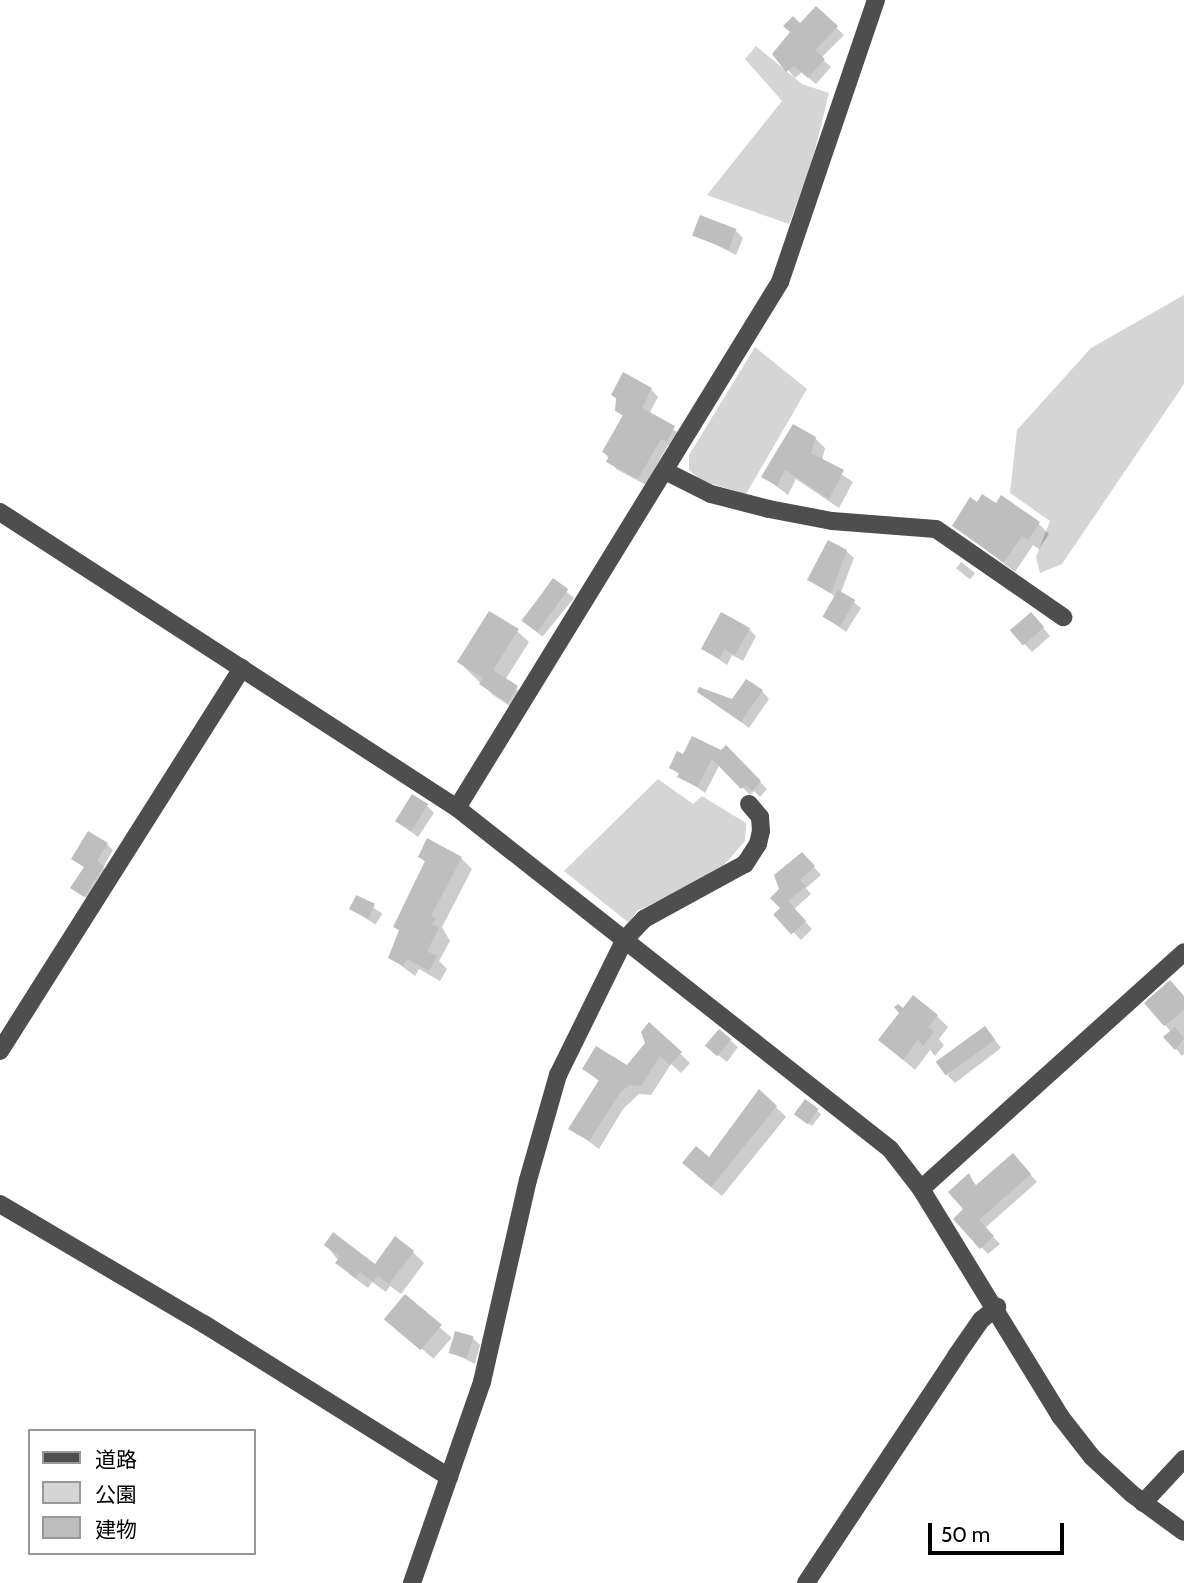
<!DOCTYPE html>
<meta charset="utf-8">
<style>
body{margin:0}
#map{position:relative;width:1184px;height:1583px;overflow:hidden;background:#fff;font-family:Cabin,"Noto Sans JP",sans-serif}
div>[style]{position:absolute}
[style*='--x']{left:calc(var(--x)*1px);top:calc(var(--y)*1px);width:calc(var(--w)*1px);rotate:calc(var(--a)*1deg)}
.green>*{inset:0;background:#d5d5d5}
.shadow>*{inset:0;background:#0003;transform-origin:0 0}
.building>*{inset:0;background:#bebebe;transform-origin:0 0}
.minor>*{height:18px;margin:-9px;padding:0 9px;transform-origin:9px;border-radius:9px;background:#4e4e4e}
span{translate:-50% -50%;white-space:nowrap;text-align:center;line-height:1.15;-webkit-text-stroke:6px #fff;paint-order:stroke}
.legend{position:absolute;left:28px;top:1429px;width:228px;height:126px;box-sizing:border-box;background:#fff;border:2px solid #999;margin:0;padding:9px 12px;list-style:none;font-size:21px;color:#000}
.legend li{display:flex;align-items:center;gap:14px;height:35px}
.legend b{width:35px;border:2px solid #999}
.scale{position:absolute;left:928px;top:1523px;width:136px;height:32px;box-sizing:border-box;border:4px solid #000;border-top:0;padding-left:9px;font-size:21px;line-height:24px;white-space:nowrap;color:#000;-webkit-text-stroke:5px #fff;paint-order:stroke}
</style>
<div id="map">
<div class="green">
<div style="clip-path:polygon(756px 46px,802px 84px,829px 93px,811px 166px,789px 224px,707px 195px,782px 101px,745px 59px)"></div>
<div style="clip-path:polygon(1184px 295px,1184px 384px,1062px 564px,1040px 573px,1036px 557px,1050px 521px,1010px 493px,1017px 430px,1091px 348px)"></div>
<div style="clip-path:polygon(755px 347px,807px 389px,746px 494px,702px 481px,689px 470px,689px 455px)"></div>
<div style="clip-path:polygon(658px 779px,693px 804px,702px 796px,746px 823px,745px 841px,716px 874px,637px 911px,629px 923px,564px 871px)"></div>
</div>
<div class="shadow">
<div style="clip-path:polygon(816px 8px,844px 35px,821px 58px,831px 67px,816px 84px,802px 72px,795px 78px,774px 54px)"></div>
<div style="clip-path:polygon(735px 230px,743px 238px,736px 255px,694px 234px)"></div>
<div style="clip-path:polygon(651px 389px,658px 397px,649px 414px,682px 435px,675px 448px,668px 445px,646px 485px,616px 469px,604px 452px,624px 417px,616px 410px)"></div>
<div style="clip-path:polygon(815px 438px,825px 448px,822px 461px,853px 482px,839px 508px,796px 479px,788px 495px,764px 477px)"></div>
<div style="clip-path:polygon(978px 504px,997px 505px,1038px 523px,1049px 534px,1039px 549px,1033px 545px,1015px 572px,954px 526px)"></div>
<div style="clip-path:polygon(846px 551px,854px 558px,841px 592px,861px 608px,846px 632px,825px 617px,836px 597px,809px 580px)"></div>
<div style="left:961px;top:562px;width:18px;height:8px;rotate:38deg"></div>
<div style="left:553px;top:581px;width:27px;height:50px;rotate:39deg"></div>
<div style="clip-path:polygon(1038px 622px,1050px 636px,1032px 652px,1012px 630px)"></div>
<div style="clip-path:polygon(749px 629px,756px 636px,743px 661px,732px 655px,727px 665px,703px 648px)"></div>
<div style="clip-path:polygon(517px 631px,529px 642px,505px 680px,529px 699px,520px 713px,493px 695px,459px 662px)"></div>
<div style="clip-path:polygon(699px 691px,733px 701px,762px 691px,769px 699px,749px 728px)"></div>
<div style="clip-path:polygon(726px 747px,767px 789px,760px 797px,754px 791px,750px 795px,720px 764px,705px 793px,671px 768px,684px 757px,721px 752px)"></div>
<div style="clip-path:polygon(427px 806px,434px 813px,418px 837px,397px 821px)"></div>
<div style="clip-path:polygon(107px 844px,113px 850px,103px 867px,109px 873px,91px 901px,72px 888px,85px 868px,73px 859px)"></div>
<div style="clip-path:polygon(802px 854px,821px 875px,806px 888px,811px 894px,794px 909px,812px 929px,801px 940px,777px 915px,783px 909px,773px 898px)"></div>
<div style="clip-path:polygon(420px 856px,461px 858px,472px 869px,442px 927px,450px 941px,439px 961px,447px 969px,440px 981px,419px 969px,415px 976px,391px 958px,401px 932px,395px 927px,426px 863px)"></div>
<div style="left:356px;top:897px;width:31px;height:13px;rotate:32deg"></div>
<div style="clip-path:polygon(1184px 997px,1184px 1054px,1182px 1056px,1166px 1037px,1171px 1032px,1147px 1003px)"></div>
<div style="clip-path:polygon(903px 1010px,937px 1016px,948px 1027px,939px 1039px,944px 1045px,935px 1056px,930px 1050px,915px 1070px,880px 1040px)"></div>
<div style="clip-path:polygon(649px 1024px,690px 1063px,681px 1073px,671px 1064px,651px 1095px,639px 1094px,623px 1109px,599px 1149px,571px 1128px,600px 1082px,584px 1069px,627px 1068px,647px 1043px)"></div>
<div style="clip-path:polygon(992px 1036px,1001px 1048px,955px 1083px,947px 1075px)"></div>
<div style="clip-path:polygon(730px 1040px,738px 1047px,727px 1062px,708px 1047px)"></div>
<div style="clip-path:polygon(806px 1102px,821px 1114px,812px 1126px,800px 1117px)"></div>
<div style="clip-path:polygon(776px 1107px,786px 1117px,722px 1196px,694px 1173px)"></div>
<div style="clip-path:polygon(1020px 1162px,1037px 1182px,985px 1228px,1000px 1244px,988px 1254px,955px 1219px,966px 1209px,969px 1176px,977px 1186px)"></div>
<div style="clip-path:polygon(326px 1245px,375px 1266px,413px 1252px,424px 1263px,401px 1294px,390px 1286px,386px 1292px,372px 1282px,368px 1288px,349px 1274px)"></div>
<div style="left:405px;top:1297px;width:62px;height:28px;rotate:41deg"></div>
<div style="clip-path:polygon(472px 1337px,480px 1345px,475px 1364px,451px 1352px)"></div>
</div>
<div class="building">
<div style="clip-path:polygon(816px 6px,838px 26px,815px 50px,825px 59px,808px 78px,794px 66px,786px 72px,772px 54px,790px 32px,783px 26px,793px 16px,800px 23px)"></div>
<div style="left:700px;top:215px;width:39px;height:22px;rotate:21deg"></div>
<div style="clip-path:polygon(623px 372px,652px 388px,642px 408px,675px 426px,667px 442px,661px 439px,638px 479px,606px 462px,609px 456px,602px 452px,623px 415px,615px 411px,616px 398px,611px 395px)"></div>
<div style="clip-path:polygon(793px 424px,816px 437px,811px 453px,844px 470px,829px 499px,785px 470px,777px 486px,761px 477px)"></div>
<div style="clip-path:polygon(982px 494px,996px 503px,1001px 495px,1040px 522px,1028px 540px,1022px 536px,1004px 562px,952px 526px,970px 497px,977px 502px)"></div>
<div style="clip-path:polygon(828px 540px,847px 550px,831px 593px,807px 580px)"></div>
<div style="left:553px;top:578px;width:19px;height:53px;rotate:36deg"></div>
<div style="left:838px;top:590px;width:20px;height:31px;rotate:30deg"></div>
<div style="clip-path:polygon(489px 611px,519px 629px,493px 670px,518px 686px,508px 703px,479px 684px,483px 678px,457px 662px)"></div>
<div style="clip-path:polygon(721px 612px,750px 628px,735px 655px,724px 649px,719px 659px,701px 649px)"></div>
<div style="left:1031px;top:612px;width:20px;height:28px;rotate:49deg"></div>
<div style="clip-path:polygon(746px 679px,763px 690px,741px 722px,697px 692px,699px 687px,732px 699px)"></div>
<div style="clip-path:polygon(692px 736px,721px 750px,726px 745px,761px 781px,752px 791px,746px 785px,741px 789px,712px 759px,697px 787px,677px 777px,679px 773px,669px 768px,677px 751px,683px 754px)"></div>
<div style="left:412px;top:794px;width:19px;height:32px;rotate:32deg"></div>
<div style="clip-path:polygon(88px 831px,108px 843px,97px 861px,104px 866px,84px 897px,70px 888px,84px 867px,71px 859px)"></div>
<div style="clip-path:polygon(427px 838px,462px 857px,431px 916px,436px 918px,432px 924px,439px 928px,427px 951px,437px 956px,429px 971px,407px 959px,403px 966px,388px 958px,399px 930px,393px 927px,425px 861px,418px 857px)"></div>
<div style="clip-path:polygon(802px 852px,815px 866px,800px 880px,806px 886px,780px 908px,770px 898px,779px 889px,774px 875px)"></div>
<div style="left:356px;top:895px;width:21px;height:16px;rotate:25deg"></div>
<div style="left:788px;top:901px;width:27px;height:20px;rotate:48deg"></div>
<div style="clip-path:polygon(1170px 980px,1184px 996px,1184px 1010px,1164px 1026px,1144px 1003px)"></div>
<div style="clip-path:polygon(913px 995px,938px 1015px,928px 1027px,934px 1032px,923px 1046px,918px 1039px,903px 1060px,878px 1040px,899px 1013px,894px 1007px,898px 1004px,903px 1008px)"></div>
<div style="clip-path:polygon(649px 1022px,682px 1052px,670px 1065px,660px 1056px,641px 1086px,629px 1085px,620px 1093px,589px 1141px,568px 1129px,599px 1080px,582px 1069px,596px 1046px,627px 1065px,645px 1043px,641px 1032px)"></div>
<div style="left:985px;top:1026px;width:17px;height:61px;rotate:54deg"></div>
<div style="clip-path:polygon(1175px 1027px,1184px 1038px,1175px 1050px,1163px 1037px)"></div>
<div style="left:719px;top:1029px;width:16px;height:22px;rotate:40deg"></div>
<div style="clip-path:polygon(759px 1089px,777px 1106px,711px 1187px,682px 1163px,696px 1146px,709px 1157px)"></div>
<div style="left:805px;top:1099px;width:17px;height:19px;rotate:36deg"></div>
<div style="clip-path:polygon(1013px 1153px,1031px 1174px,979px 1220px,994px 1236px,980px 1249px,953px 1219px,963px 1209px,948px 1192px,969px 1173px,975px 1186px)"></div>
<div style="clip-path:polygon(333px 1232px,375px 1264px,395px 1236px,414px 1251px,389px 1284px,378px 1276px,373px 1282px,360px 1272px,356px 1278px,335px 1263px,340px 1257px,324px 1245px)"></div>
<div style="left:405px;top:1294px;width:48px;height:33px;rotate:40deg"></div>
<div style="left:455px;top:1331px;width:19px;height:23px;rotate:16deg"></div>
</div>
<div class="minor">
<div style="--x:667;--y:472;--w:49;--a:26.6"></div>
<div style="--x:711;--y:494;--w:60;--a:14.5"></div>
<div style="--x:769;--y:509;--w:64;--a:10.8"></div>
<div style="--x:832;--y:521;--w:104;--a:4.4"></div>
<div style="--x:936;--y:529;--w:155;--a:34.7"></div>
<div style="--x:0;--y:512;--w:544;--a:32.93"></div>
<div style="--x:457;--y:808;--w:551;--a:38.22"></div>
<div style="--x:890;--y:1149;--w:51;--a:52.2"></div>
<div style="--x:921;--y:1189;--w:266;--a:58.5"></div>
<div style="--x:1060;--y:1416;--w:52;--a:52"></div>
<div style="--x:1092;--y:1457;--w:54;--a:42.8"></div>
<div style="--x:1132;--y:1494;--w:64;--a:36.2"></div>
<div style="--x:457;--y:808;--w:617;--a:-58.45"></div>
<div style="--x:780;--y:282;--w:298;--a:-71.2"></div>
<div style="--x:0;--y:1051;--w:453;--a:-57.7"></div>
<div style="--x:921;--y:1189;--w:354;--a:-42"></div>
<div style="--x:0;--y:1204;--w:237;--a:30.5"></div>
<div style="--x:204;--y:1324;--w:289;--a:32"></div>
<div style="--x:1143;--y:1503;--w:60;--a:-47"></div>
<div style="--x:412;--y:1583;--w:213;--a:-70.8"></div>
<div style="--x:482;--y:1382;--w:207;--a:-77.2"></div>
<div style="--x:528;--y:1180;--w:109;--a:-74.1"></div>
<div style="--x:558;--y:1075;--w:152;--a:-63.8"></div>
<div style="--x:625;--y:939;--w:28;--a:-46"></div>
<div style="--x:644;--y:919;--w:115;--a:-28.6"></div>
<div style="--x:745;--y:864;--w:24;--a:-57"></div>
<div style="--x:758;--y:844;--w:13;--a:-77"></div>
<div style="--x:761;--y:831;--w:14;--a:-94"></div>
<div style="--x:760;--y:817;--w:17;--a:-130"></div>
<div style="--x:806;--y:1583;--w:272;--a:-56.5"></div>
<div style="--x:956;--y:1356;--w:44;--a:-55.2"></div>
<div style="--x:981;--y:1320;--w:21;--a:-39"></div>
</div>
<ul class="legend">
<li><b style="height:9px;background:#4e4e4e"></b>道路</li>
<li><b style="height:19px;background:#d5d5d5"></b>公園</li>
<li><b style="height:19px;background:#bebebe"></b>建物</li>
</ul>
<div class="scale">50 m</div>
</div>
